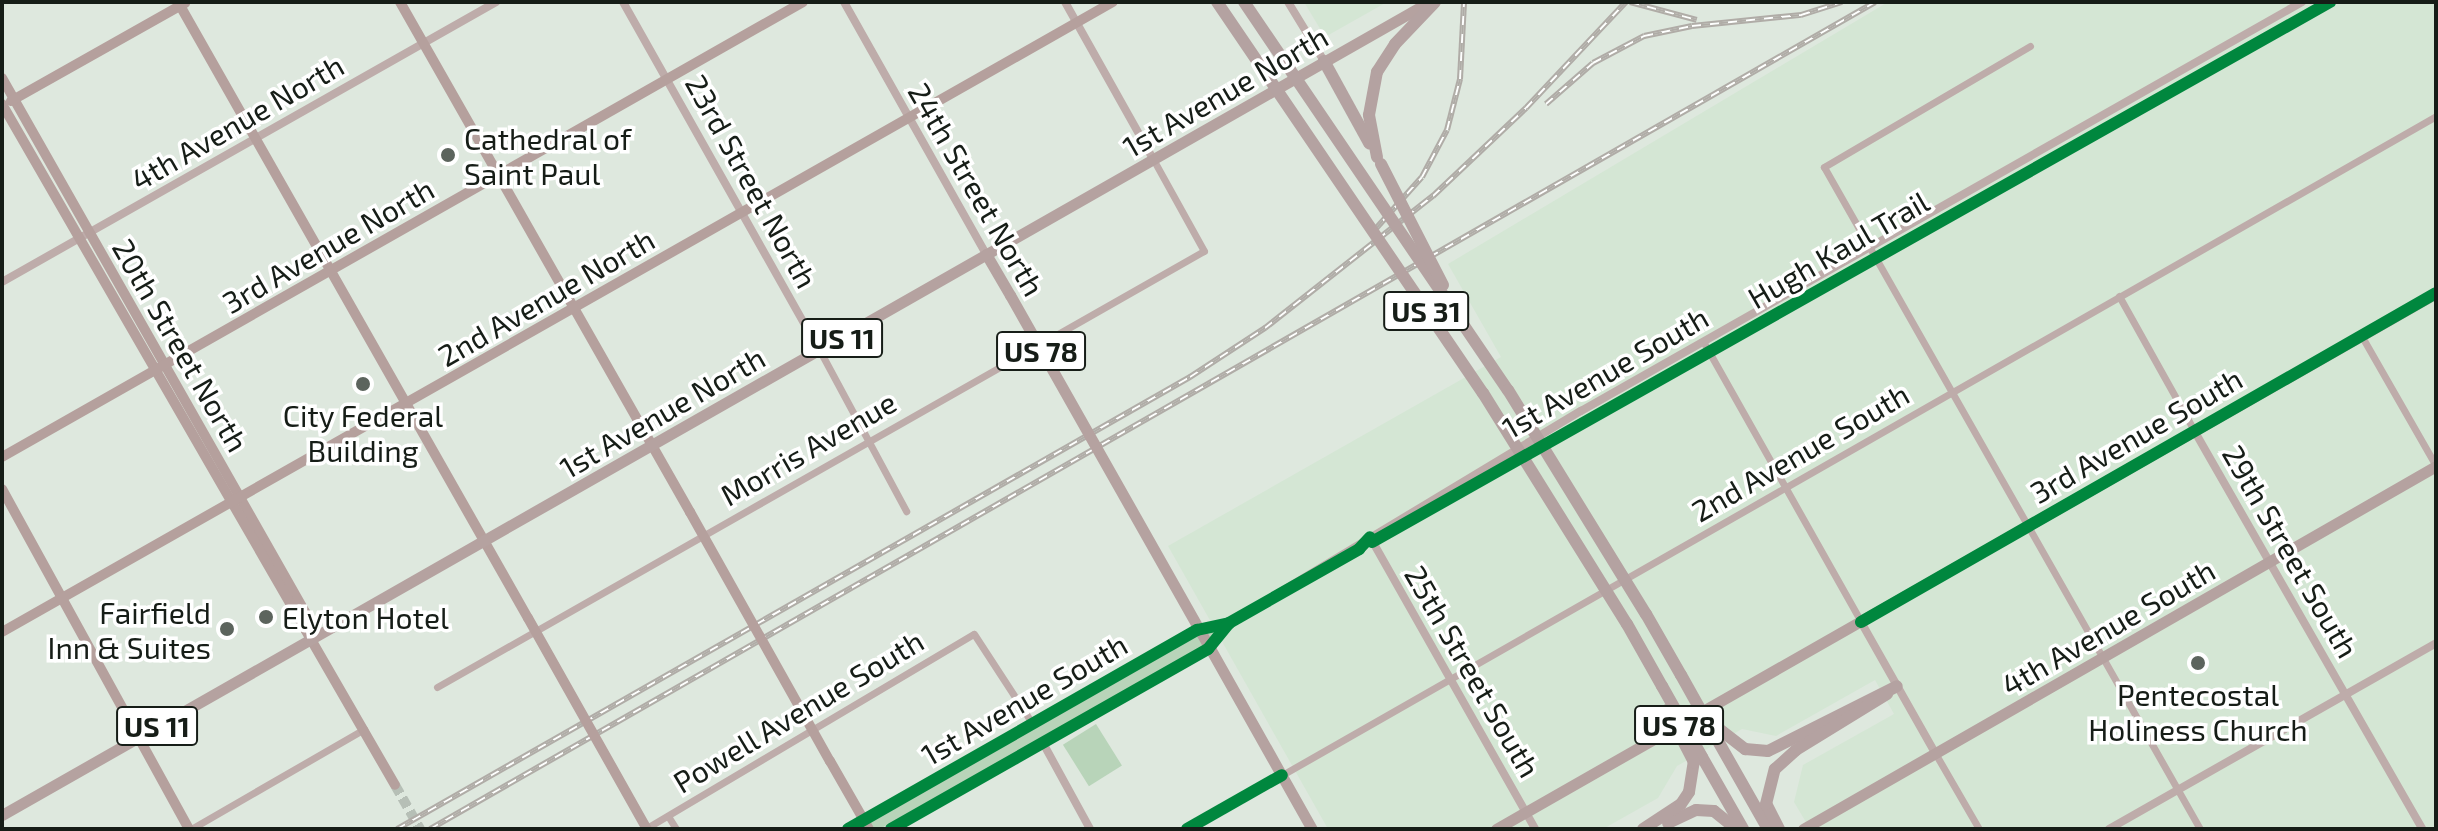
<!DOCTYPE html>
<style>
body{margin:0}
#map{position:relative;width:2438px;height:831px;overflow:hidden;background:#dee8de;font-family:"Exo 2",sans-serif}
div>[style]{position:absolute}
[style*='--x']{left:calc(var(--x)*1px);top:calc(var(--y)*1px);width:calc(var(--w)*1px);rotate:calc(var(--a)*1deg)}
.built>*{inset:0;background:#d4e6d4}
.green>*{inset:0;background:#b8d4b9;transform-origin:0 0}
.secondary-tunnel>*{height:10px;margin-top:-5px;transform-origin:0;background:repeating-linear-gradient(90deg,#b6bfb6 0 10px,transparent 0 15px)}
.minor>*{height:7px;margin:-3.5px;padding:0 3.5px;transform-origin:3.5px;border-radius:3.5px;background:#beacaa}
.tertiary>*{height:8px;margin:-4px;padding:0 4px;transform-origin:4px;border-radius:4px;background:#beacaa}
.secondary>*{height:10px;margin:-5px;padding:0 5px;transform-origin:5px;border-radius:5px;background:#b5a09d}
.primary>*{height:11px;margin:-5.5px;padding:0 5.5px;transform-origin:5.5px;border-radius:5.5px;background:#b5a2a0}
.motorway>*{height:12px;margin:-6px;padding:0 6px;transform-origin:6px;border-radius:6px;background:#b4a2a1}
.rail>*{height:6px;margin-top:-3px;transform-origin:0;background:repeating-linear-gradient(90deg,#fff 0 9px,#b0aca7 0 18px);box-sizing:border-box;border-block:2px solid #b0aca7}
.secondary-bridge>*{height:10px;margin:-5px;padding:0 5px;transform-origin:5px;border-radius:5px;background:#b5a09d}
.primary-bridge>*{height:11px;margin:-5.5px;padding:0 5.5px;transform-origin:5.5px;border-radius:5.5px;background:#b5a2a0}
.motorway-bridge>*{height:12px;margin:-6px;padding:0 6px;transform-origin:6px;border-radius:6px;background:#b4a2a1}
.cycleway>*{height:12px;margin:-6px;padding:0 6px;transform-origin:6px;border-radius:6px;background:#00873e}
.dots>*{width:22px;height:22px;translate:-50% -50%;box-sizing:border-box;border:4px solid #fff;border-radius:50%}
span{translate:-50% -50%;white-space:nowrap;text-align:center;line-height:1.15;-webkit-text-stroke:7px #fff;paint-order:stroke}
.shield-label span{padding:2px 6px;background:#fff;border:2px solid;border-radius:6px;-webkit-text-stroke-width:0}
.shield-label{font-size:28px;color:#161d17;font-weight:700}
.street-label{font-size:30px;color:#161d17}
.poi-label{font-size:30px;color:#161d17}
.left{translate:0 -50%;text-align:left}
.right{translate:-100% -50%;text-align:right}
.frame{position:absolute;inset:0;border:4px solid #161d17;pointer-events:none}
</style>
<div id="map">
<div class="built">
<div style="clip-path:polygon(1304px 2px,1387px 2px,1325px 37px)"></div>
<div style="clip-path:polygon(1888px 2px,2436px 2px,2436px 829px,1810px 829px,1794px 802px,1803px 765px,1894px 714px,1875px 680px,1776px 736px,1742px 729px,1677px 766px,1658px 798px,1603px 829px,1328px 829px,1168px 546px,1501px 357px,1448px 264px)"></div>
</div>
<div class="green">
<div style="clip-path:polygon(1217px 630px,1205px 645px,880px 829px,856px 829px,1199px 634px)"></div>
<div style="left:1096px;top:724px;width:49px;height:39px;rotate:58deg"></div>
</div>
<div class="secondary-tunnel">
<div style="--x:395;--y:785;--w:51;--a:60.4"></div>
</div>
<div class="minor">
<div style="--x:2030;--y:46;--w:239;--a:149.6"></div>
<div style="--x:1824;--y:167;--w:761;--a:60.4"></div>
<div style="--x:2119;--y:296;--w:156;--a:60.8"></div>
<div style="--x:2361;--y:335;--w:151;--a:60.2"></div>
<div style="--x:1704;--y:343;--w:320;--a:60.6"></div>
<div style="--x:820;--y:351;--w:182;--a:61.7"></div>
<div style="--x:437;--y:687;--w:882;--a:-29.62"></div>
<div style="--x:1204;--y:251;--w:105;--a:-119"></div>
<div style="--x:1935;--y:753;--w:88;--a:59.9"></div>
<div style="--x:1282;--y:775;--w:1329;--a:-29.73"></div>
<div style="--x:668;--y:816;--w:15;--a:58"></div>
<div style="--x:191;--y:829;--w:200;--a:-30"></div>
<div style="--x:645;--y:829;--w:382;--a:-30.7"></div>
<div style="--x:974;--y:634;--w:106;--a:56.9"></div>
</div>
<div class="tertiary">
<div style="--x:623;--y:2;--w:401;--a:60.6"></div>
<div style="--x:844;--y:2;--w:289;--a:60.6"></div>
<div style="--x:1065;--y:2;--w:180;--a:60.7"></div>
<div style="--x:1288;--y:2;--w:69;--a:58.6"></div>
<div style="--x:2;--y:282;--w:568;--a:-29.54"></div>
<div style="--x:2195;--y:432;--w:457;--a:60.2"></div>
<div style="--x:1370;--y:537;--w:335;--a:60.5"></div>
<div style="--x:1861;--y:622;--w:150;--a:60.5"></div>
<div style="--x:1043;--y:743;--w:98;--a:61.3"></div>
<div style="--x:848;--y:829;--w:402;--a:-29.7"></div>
<div style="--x:1197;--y:630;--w:33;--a:-12"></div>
<div style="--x:1229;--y:623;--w:411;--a:-31.1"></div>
<div style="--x:1581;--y:411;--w:829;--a:-29.56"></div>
<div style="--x:891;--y:829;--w:365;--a:-29.6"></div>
<div style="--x:1208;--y:649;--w:33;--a:-51"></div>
<div style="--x:1187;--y:829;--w:109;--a:-29.6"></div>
<div style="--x:2109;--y:829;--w:376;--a:-29.6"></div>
</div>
<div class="secondary">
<div style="--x:178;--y:2;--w:708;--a:60.4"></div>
<div style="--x:400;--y:2;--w:587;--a:60.38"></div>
<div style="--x:2;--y:78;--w:614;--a:60.43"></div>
<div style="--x:305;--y:612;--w:25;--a:74"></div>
<div style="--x:11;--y:101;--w:200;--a:-29.4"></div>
<div style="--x:2;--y:104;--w:786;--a:60.01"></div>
<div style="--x:2;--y:457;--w:921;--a:-29.6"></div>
<div style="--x:2;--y:489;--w:388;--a:61.2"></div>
<div style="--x:2;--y:632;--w:1277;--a:-29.56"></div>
<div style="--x:830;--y:761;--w:78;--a:60.2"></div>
</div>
<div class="primary">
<div style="--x:986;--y:254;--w:48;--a:59.7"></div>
<div style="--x:1211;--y:650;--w:206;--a:60.6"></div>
<div style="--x:2;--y:815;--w:1642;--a:-29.67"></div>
<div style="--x:1496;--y:829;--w:1082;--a:-29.69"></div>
<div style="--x:1803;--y:829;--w:730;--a:-29.83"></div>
</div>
<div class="motorway">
<div style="--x:1324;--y:61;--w:94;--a:61.2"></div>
<div style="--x:1377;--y:157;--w:43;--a:-100.8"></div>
<div style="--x:1369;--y:115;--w:44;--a:-79.5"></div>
<div style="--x:1377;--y:72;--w:33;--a:-57"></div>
<div style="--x:1395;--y:44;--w:58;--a:-46.4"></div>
<div style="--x:1646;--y:614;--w:70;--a:60.2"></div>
<div style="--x:1627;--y:624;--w:71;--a:60.6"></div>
<div style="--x:1705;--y:718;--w:51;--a:37.8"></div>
<div style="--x:1745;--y:749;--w:23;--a:5"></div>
<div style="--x:1768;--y:751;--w:144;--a:-26.7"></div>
<div style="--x:1710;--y:727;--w:117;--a:60.4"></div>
<div style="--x:1702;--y:757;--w:83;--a:60.3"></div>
<div style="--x:1668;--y:823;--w:31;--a:-25"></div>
<div style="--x:1696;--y:810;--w:18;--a:3"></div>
<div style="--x:1714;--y:811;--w:28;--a:39"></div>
<div style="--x:1643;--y:829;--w:45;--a:-33.3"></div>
<div style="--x:1681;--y:804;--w:14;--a:-56"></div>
<div style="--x:1689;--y:792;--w:30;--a:-81"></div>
<div style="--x:1779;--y:829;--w:28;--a:-117"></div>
<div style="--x:1766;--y:804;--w:36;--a:-76"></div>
<div style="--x:1775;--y:769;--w:28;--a:-42"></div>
<div style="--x:1796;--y:750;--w:107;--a:-31.6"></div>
</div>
<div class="rail">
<div style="--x:1630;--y:2;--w:69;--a:15"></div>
<div style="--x:1546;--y:104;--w:62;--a:-41.1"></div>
<div style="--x:1593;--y:63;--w:58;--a:-27.9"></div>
<div style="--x:1644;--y:36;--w:49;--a:-11.8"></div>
<div style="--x:1692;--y:26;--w:110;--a:-5.8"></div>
<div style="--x:1801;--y:15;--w:43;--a:-17.6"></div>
<div style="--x:1371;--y:234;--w:76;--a:-48.2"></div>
<div style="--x:1422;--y:177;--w:53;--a:-62"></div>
<div style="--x:1447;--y:130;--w:53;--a:-75.7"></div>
<div style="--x:1460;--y:79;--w:77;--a:-87"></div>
<div style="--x:397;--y:829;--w:913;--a:-29.68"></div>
<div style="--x:1190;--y:377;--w:90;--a:-33.2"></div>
<div style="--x:1265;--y:328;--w:214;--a:-38.2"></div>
<div style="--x:1433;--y:196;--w:128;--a:-43.4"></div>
<div style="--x:1526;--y:108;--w:146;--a:-46.7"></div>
<div style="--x:430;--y:829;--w:1665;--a:-29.78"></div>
</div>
<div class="secondary-bridge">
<div style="--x:690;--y:512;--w:286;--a:60.7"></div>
<div style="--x:528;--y:618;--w:242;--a:60.6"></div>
</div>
<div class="primary-bridge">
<div style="--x:1010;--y:295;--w:408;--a:60.5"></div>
</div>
<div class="motorway-bridge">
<div style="--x:1217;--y:2;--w:473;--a:55.8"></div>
<div style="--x:1483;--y:393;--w:272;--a:58.1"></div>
<div style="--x:1244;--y:2;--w:469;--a:55.8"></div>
<div style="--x:1508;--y:390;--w:263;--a:58.4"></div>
<div style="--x:1381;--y:164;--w:136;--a:62.9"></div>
<div style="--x:1681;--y:675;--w:49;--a:60.8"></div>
<div style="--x:1662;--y:686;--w:81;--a:60.6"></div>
<div style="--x:1667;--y:710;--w:59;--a:62.6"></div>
</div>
<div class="cycleway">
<div style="--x:1372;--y:542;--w:1100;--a:-29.41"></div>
<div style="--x:1861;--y:622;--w:662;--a:-29.78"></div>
<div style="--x:848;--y:829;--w:402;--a:-29.7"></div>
<div style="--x:1197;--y:630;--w:33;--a:-12"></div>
<div style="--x:1229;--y:623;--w:150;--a:-29.6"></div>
<div style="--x:1359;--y:549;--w:16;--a:-47"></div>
<div style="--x:891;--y:829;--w:365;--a:-29.6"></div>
<div style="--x:1208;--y:649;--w:33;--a:-51"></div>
<div style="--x:1187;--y:829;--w:109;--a:-29.6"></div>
</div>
<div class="dots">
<div style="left:448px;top:155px;background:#5c645d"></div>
<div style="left:363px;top:384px;background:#5c645d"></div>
<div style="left:266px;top:617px;background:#5c645d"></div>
<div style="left:227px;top:629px;background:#5c645d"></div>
<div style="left:2198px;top:663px;background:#5c645d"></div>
</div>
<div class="shield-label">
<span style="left:1426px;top:311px">US 31</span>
<span style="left:842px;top:338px">US 11</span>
<span style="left:1041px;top:351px">US 78</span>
<span style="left:1679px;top:725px">US 78</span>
<span style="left:157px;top:726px">US 11</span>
</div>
<div class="street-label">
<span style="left:1225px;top:91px;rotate:-30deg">1st Avenue North</span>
<span style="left:237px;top:122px;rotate:-30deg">4th Avenue North</span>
<span style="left:752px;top:181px;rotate:61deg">23rd Street North</span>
<span style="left:977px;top:189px;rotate:60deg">24th Street North</span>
<span style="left:328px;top:245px;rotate:-30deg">3rd Avenue North</span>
<span style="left:1838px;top:249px;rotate:-30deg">Hugh Kaul Trail</span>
<span style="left:546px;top:297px;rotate:-30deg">2nd Avenue North</span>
<span style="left:181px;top:345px;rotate:60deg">20th Street North</span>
<span style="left:1605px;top:372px;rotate:-30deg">1st Avenue South</span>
<span style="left:662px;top:412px;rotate:-30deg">1st Avenue North</span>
<span style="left:2136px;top:435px;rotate:-30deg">3rd Avenue South</span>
<span style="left:808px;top:448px;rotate:-30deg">Morris Avenue</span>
<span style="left:1800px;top:452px;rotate:-30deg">2nd Avenue South</span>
<span style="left:2291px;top:551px;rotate:60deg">29th Street South</span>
<span style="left:2108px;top:627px;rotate:-30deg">4th Avenue South</span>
<span style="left:1473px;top:671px;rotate:60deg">25th Street South</span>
<span style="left:1024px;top:699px;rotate:-30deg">1st Avenue South</span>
<span style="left:798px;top:711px;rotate:-31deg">Powell Avenue South</span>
</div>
<div class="poi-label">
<span class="left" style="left:464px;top:155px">Cathedral of<br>Saint Paul</span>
<span style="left:363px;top:432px">City Federal<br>Building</span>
<span class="right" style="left:211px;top:629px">Fairfield<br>Inn &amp; Suites</span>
<span class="left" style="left:282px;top:617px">Elyton Hotel</span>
<span style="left:2198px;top:711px">Pentecostal<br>Holiness Church</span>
</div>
<div class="frame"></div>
</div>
